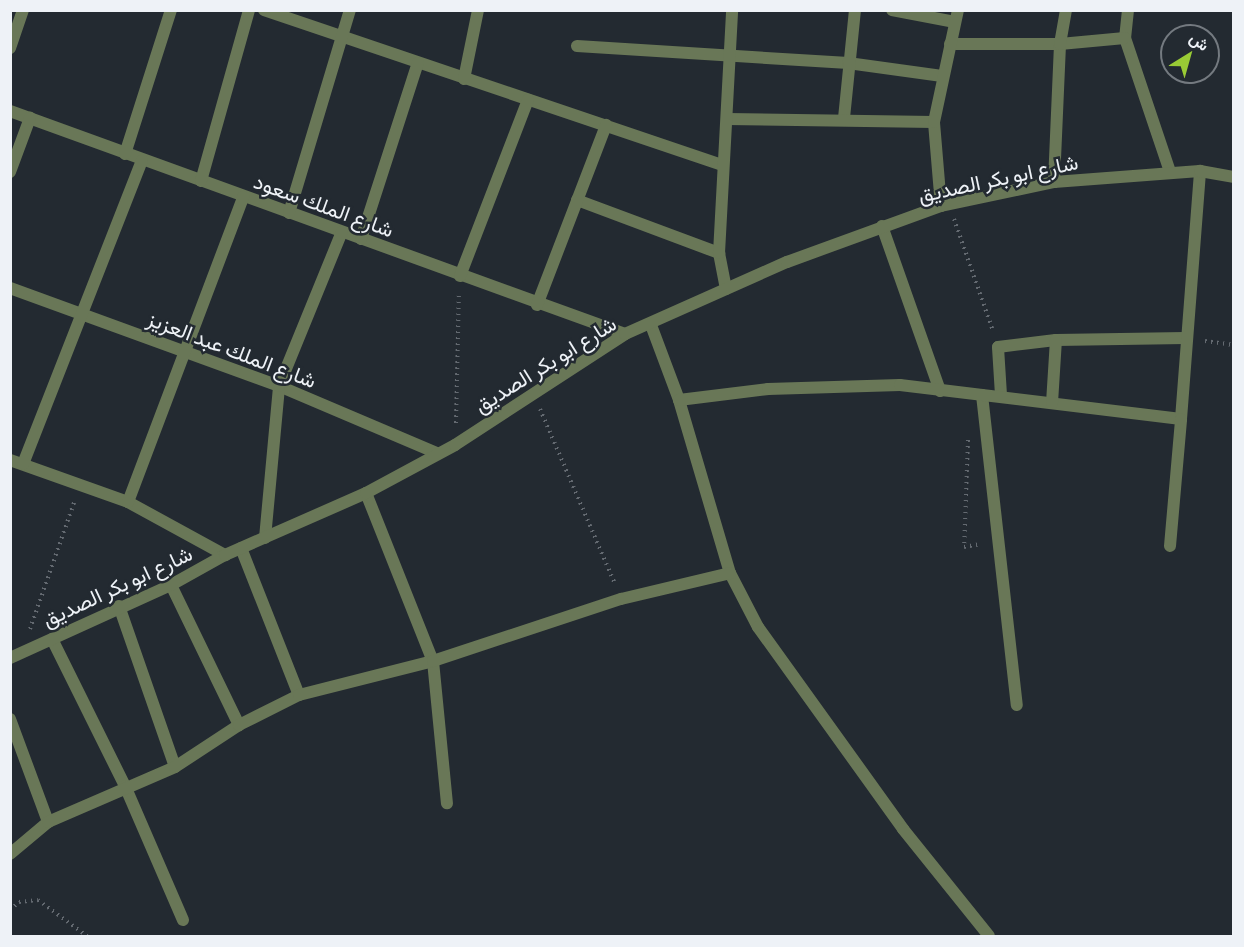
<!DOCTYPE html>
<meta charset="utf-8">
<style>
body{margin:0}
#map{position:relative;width:1244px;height:947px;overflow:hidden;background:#232a31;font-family:Commissioner,Vazirmatn,sans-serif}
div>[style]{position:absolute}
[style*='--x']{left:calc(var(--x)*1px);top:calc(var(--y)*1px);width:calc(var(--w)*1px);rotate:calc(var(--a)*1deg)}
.path>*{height:4px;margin-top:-2px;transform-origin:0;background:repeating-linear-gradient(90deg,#646a71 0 1.5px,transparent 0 6px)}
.street>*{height:12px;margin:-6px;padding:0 6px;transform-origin:6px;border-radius:6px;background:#697757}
span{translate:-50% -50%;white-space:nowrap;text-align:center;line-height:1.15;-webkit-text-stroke:5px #232a31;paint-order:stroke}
.street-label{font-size:21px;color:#eef2f7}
.frame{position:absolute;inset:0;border:12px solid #eef2f7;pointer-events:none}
.north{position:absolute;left:1160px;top:24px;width:60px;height:60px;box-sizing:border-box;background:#232a31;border:2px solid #747a80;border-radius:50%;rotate:37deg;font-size:16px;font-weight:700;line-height:24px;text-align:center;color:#eef2f7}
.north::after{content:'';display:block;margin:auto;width:21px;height:27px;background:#99cb35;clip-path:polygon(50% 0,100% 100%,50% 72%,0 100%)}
</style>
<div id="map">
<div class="path">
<div style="--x:954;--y:219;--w:119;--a:70.8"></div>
<div style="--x:1205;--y:341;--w:29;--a:8"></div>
<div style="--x:540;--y:409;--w:190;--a:66.8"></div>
<div style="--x:456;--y:423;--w:130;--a:-88.7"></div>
<div style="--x:968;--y:440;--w:107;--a:92.1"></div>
<div style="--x:964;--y:547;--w:17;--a:-10"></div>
<div style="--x:30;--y:629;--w:137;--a:-70.8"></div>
<div style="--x:10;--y:910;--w:12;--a:-42"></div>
<div style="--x:19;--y:902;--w:19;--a:-6"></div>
<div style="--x:38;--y:900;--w:61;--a:36.3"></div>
</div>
<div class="street">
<div style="--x:264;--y:10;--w:484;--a:18.7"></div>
<div style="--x:892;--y:10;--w:64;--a:10.8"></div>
<div style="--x:1128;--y:10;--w:28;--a:96"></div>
<div style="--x:1125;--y:38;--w:141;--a:71.4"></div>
<div style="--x:950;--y:44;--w:110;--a:0"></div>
<div style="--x:1060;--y:44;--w:65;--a:-5.3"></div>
<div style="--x:577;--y:46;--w:272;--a:3.6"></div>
<div style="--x:848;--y:63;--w:95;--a:7.9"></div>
<div style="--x:10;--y:48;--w:40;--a:-71.1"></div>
<div style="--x:464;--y:79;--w:70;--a:-78.5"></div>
<div style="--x:10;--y:111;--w:654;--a:19.93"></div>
<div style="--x:844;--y:118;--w:109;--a:-84.2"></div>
<div style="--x:727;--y:119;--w:207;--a:0.8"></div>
<div style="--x:125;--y:154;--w:151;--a:-72.3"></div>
<div style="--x:10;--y:172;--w:58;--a:-69.7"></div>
<div style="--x:201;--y:181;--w:178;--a:-74.3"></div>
<div style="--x:1054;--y:182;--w:138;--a:-87.5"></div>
<div style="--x:1060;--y:44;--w:35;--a:-80"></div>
<div style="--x:577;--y:200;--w:152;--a:20.5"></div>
<div style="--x:941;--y:206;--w:84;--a:-94.8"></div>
<div style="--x:934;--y:122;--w:115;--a:-77.9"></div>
<div style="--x:289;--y:213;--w:212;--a:-73.3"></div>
<div style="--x:882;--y:226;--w:175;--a:70.6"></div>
<div style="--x:361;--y:239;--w:185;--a:-72.1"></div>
<div style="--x:460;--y:276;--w:189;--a:-68.9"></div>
<div style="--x:10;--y:288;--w:286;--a:20"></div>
<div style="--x:279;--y:386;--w:172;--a:23"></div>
<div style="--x:726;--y:289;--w:37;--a:-101"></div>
<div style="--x:719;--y:253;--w:243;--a:-86.9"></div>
<div style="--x:537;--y:305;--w:193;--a:-69"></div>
<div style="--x:651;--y:325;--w:80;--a:69.5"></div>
<div style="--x:679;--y:400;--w:180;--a:73.6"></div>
<div style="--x:730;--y:573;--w:61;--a:62.6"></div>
<div style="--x:758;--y:627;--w:249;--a:54.3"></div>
<div style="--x:903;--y:829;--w:137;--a:51.2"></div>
<div style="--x:982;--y:395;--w:312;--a:83.6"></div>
<div style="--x:1001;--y:395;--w:48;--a:-93.6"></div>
<div style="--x:998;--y:347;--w:58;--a:-6.9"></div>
<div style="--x:1056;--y:340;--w:129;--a:-0.9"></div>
<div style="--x:679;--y:400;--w:90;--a:-7"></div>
<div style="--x:768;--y:389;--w:132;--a:-1.7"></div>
<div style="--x:900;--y:385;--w:283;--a:6.9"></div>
<div style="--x:1181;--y:419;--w:249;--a:-85.6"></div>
<div style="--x:1052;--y:403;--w:63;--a:-86.4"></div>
<div style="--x:10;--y:460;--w:125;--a:19.6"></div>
<div style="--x:128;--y:502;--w:111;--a:28.7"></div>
<div style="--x:23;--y:464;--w:326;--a:-68.6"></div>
<div style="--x:366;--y:493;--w:181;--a:68.3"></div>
<div style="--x:433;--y:661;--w:143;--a:84.4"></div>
<div style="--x:128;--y:502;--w:326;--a:-69.3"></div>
<div style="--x:265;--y:538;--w:153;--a:-84.7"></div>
<div style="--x:279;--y:386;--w:166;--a:-67.8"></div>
<div style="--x:1170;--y:546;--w:127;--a:-85"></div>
<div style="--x:241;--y:548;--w:158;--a:68.5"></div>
<div style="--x:171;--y:585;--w:156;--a:64.1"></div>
<div style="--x:119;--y:606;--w:170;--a:70.8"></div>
<div style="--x:52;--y:639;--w:164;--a:63.6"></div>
<div style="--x:125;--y:786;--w:146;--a:66.6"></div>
<div style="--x:10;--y:658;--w:177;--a:-24.4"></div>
<div style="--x:171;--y:585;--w:62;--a:-29.1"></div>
<div style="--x:225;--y:555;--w:154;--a:-23.7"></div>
<div style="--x:366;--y:493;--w:101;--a:-28.3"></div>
<div style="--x:455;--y:445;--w:203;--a:-33.1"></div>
<div style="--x:625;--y:334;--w:177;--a:-24"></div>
<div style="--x:787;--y:262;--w:164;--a:-20"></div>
<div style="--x:941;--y:206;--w:116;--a:-12"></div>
<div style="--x:1054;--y:182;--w:146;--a:-4.3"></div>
<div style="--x:1200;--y:171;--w:35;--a:10"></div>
<div style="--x:10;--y:719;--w:110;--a:69.7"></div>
<div style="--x:10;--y:854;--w:50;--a:-40.1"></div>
<div style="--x:48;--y:822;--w:138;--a:-23.4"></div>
<div style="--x:175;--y:767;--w:77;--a:-33.3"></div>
<div style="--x:239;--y:725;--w:67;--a:-26.6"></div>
<div style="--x:299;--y:695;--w:138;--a:-14.2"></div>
<div style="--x:433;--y:661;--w:198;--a:-18.3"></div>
<div style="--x:621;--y:599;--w:112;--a:-13.4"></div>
</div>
<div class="street-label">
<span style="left:998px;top:178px;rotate:-12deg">شارع ابو بكر الصديق</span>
<span style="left:324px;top:205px;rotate:20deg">شارع الملك سعود</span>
<span style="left:232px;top:349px;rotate:21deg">شارع الملك عبد العزيز</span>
<span style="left:545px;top:364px;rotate:-32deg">شارع ابو بكر الصديق</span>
<span style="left:117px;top:586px;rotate:-25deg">شارع ابو بكر الصديق</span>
</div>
<div class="frame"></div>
<div class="north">ش</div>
</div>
